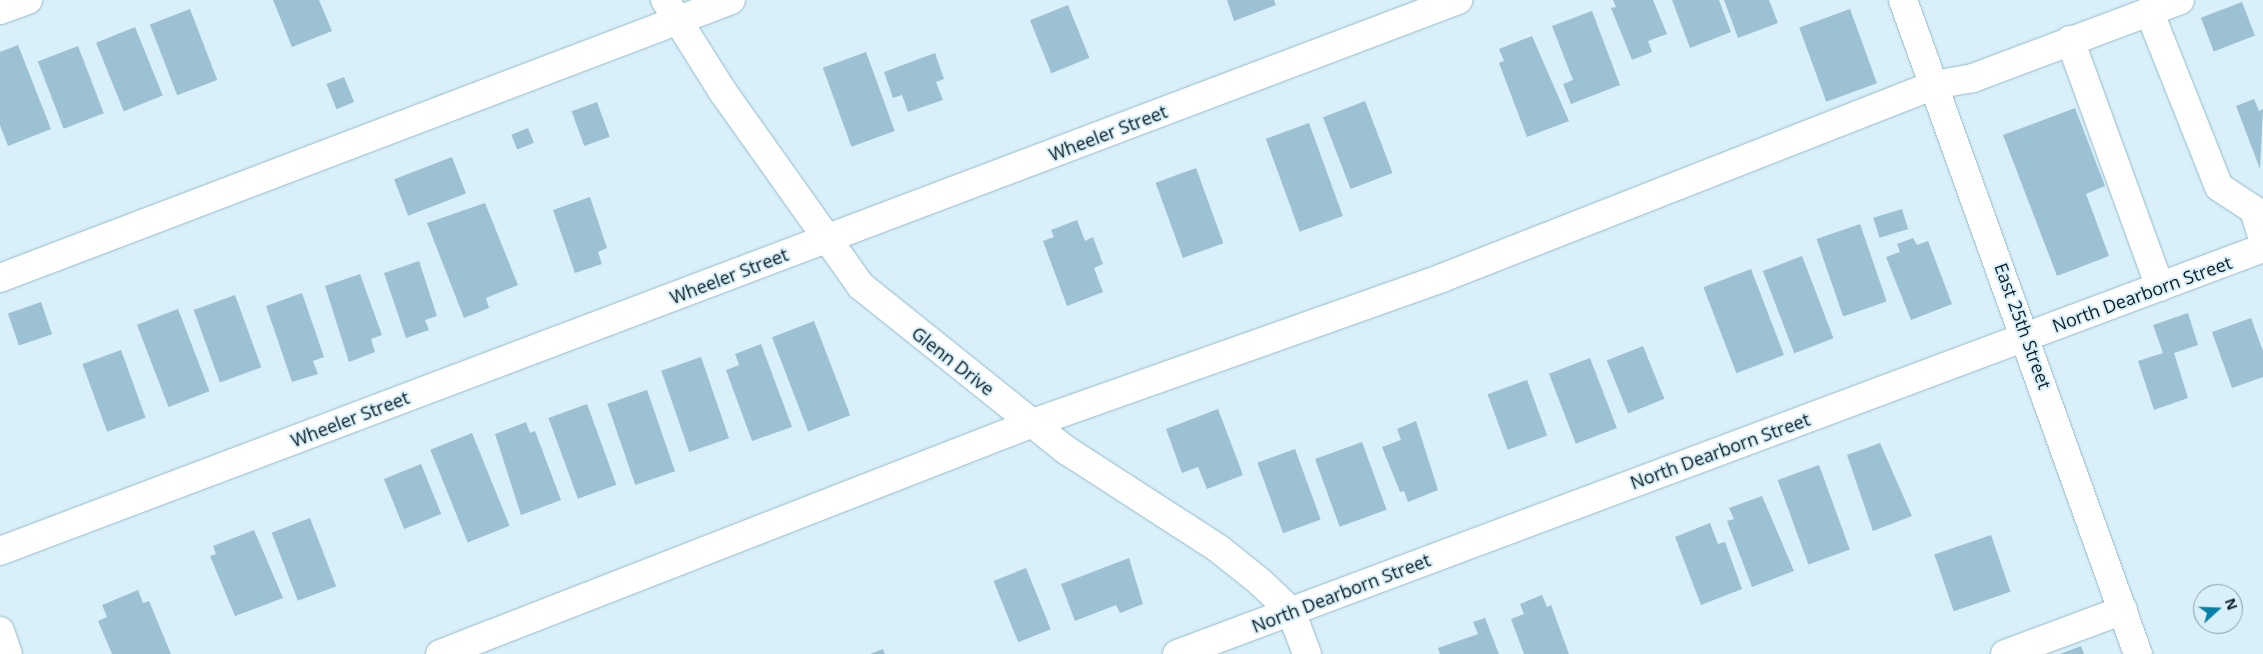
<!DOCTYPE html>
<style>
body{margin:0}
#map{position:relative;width:2263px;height:654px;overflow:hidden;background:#d9f0fa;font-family:"Open Sans",sans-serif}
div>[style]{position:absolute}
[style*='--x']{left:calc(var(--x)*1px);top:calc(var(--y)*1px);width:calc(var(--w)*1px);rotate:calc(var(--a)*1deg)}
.building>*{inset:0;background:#9bc1d2;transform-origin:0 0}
.roads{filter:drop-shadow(0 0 1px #95bacb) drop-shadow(0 0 1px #95bacb)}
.minor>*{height:28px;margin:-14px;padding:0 14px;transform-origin:14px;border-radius:14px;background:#fff}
span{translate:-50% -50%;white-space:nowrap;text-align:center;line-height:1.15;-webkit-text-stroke:4px #d9f0fa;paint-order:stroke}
.street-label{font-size:18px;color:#0f1e24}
.north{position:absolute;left:2193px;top:584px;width:50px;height:50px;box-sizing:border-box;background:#d9f0fa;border:1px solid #889ca4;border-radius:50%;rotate:70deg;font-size:14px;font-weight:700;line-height:20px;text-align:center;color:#0f1e24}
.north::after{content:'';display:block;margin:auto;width:18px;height:22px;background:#0681a7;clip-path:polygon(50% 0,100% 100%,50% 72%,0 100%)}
</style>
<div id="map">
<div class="building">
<div style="clip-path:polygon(273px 0,319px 0,332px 31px,292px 47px)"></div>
<div style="clip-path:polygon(1227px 0,1274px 0,1276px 5px,1234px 21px)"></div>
<div style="clip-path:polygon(1613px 0,1653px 0,1667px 34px,1648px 41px,1652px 52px,1632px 60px,1611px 8px,1616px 7px)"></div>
<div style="clip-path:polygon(1672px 0,1719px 0,1731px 32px,1690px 48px)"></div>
<div style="clip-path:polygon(1724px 0,1769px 0,1778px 23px,1738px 38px)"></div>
<div style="left:2242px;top:2px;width:36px;height:44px;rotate:69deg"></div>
<div style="left:1068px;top:5px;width:57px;height:41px;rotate:68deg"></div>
<div style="left:190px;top:9px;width:76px;height:43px;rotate:69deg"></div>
<div style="left:1850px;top:9px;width:79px;height:54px;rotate:70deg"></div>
<div style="clip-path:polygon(1592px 11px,1620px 85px,1571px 104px,1563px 84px,1573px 80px,1552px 26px)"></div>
<div style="left:135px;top:27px;width:74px;height:42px;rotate:68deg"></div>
<div style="clip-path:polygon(1532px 36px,1569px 121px,1527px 137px,1499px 63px,1504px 61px,1499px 49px)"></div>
<div style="clip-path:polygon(18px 45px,51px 129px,8px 146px,0 125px,0 52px)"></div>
<div style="left:78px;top:46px;width:72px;height:43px;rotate:69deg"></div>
<div style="left:866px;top:52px;width:84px;height:46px;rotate:70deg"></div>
<div style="clip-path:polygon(935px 53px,944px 79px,936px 82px,943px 100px,908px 112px,902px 95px,893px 98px,884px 72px)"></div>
<div style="left:344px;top:77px;width:27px;height:19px;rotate:68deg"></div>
<div style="clip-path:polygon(2254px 99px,2259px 111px,2263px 109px,2260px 169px,2236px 106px)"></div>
<div style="left:1365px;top:101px;width:77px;height:45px;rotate:69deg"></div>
<div style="left:597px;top:102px;width:37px;height:27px;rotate:70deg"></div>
<div style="clip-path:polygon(2075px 108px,2105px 186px,2086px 194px,2109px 256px,2057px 276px,2003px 135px)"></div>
<div style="left:1309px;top:123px;width:99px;height:46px;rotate:70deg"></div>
<div style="left:528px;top:128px;width:16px;height:18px;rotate:68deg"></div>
<div style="left:452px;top:157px;width:39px;height:62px;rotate:69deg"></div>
<div style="left:1196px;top:168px;width:80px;height:43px;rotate:70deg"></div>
<div style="clip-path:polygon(590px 197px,607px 248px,598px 252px,602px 264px,575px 273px,553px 210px)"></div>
<div style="clip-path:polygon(485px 203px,518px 285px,486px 298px,489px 308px,464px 318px,427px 223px)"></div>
<div style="left:1902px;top:209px;width:21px;height:30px;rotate:73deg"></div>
<div style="clip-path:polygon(1077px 220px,1085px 241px,1093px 237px,1103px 264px,1094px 268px,1103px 292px,1067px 306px,1043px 241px,1054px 237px,1051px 230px)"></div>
<div style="left:1860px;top:224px;width:82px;height:46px;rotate:71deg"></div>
<div style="clip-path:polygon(1913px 238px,1917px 245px,1928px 241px,1952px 304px,1911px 320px,1886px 257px,1900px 252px,1897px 244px)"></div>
<div style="left:1802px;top:256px;width:88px;height:42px;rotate:69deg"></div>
<div style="clip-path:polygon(419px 261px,437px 316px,425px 320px,429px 330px,406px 338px,384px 273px)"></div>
<div style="left:1751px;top:269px;width:92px;height:51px;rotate:69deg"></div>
<div style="clip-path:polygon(360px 274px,382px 335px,371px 339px,375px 352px,349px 362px,325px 286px)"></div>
<div style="clip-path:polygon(302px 293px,324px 357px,313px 361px,318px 374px,292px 382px,266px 306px)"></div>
<div style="left:235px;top:295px;width:77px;height:44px;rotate:70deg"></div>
<div style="left:41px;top:302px;width:34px;height:35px;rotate:71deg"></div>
<div style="left:178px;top:309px;width:88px;height:44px;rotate:69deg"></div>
<div style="clip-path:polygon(2188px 313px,2198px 345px,2174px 353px,2188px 398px,2154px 410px,2138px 361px,2163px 353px,2153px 325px)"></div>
<div style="clip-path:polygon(2251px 318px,2263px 351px,2263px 377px,2232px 388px,2212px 332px)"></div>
<div style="left:814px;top:321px;width:101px;height:45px;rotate:69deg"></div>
<div style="clip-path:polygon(761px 344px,792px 427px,752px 441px,726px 370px,739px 365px,735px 354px)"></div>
<div style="left:1643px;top:346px;width:57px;height:39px;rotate:68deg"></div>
<div style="left:121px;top:350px;width:72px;height:41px;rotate:70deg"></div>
<div style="left:701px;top:357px;width:86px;height:42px;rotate:71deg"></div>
<div style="left:1590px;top:358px;width:75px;height:44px;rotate:69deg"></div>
<div style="left:1527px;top:380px;width:59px;height:42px;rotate:70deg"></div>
<div style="left:647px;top:390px;width:86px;height:42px;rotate:71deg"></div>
<div style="left:587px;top:404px;width:86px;height:41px;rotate:70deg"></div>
<div style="clip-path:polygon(1218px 409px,1243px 475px,1207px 489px,1198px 467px,1182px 473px,1166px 429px)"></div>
<div style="clip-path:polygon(1416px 421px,1438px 490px,1408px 502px,1404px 491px,1400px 492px,1382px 447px,1401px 440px,1397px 429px)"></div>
<div style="clip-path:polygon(526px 422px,530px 433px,535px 431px,561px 500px,521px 515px,495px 434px)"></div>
<div style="left:472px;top:433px;width:100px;height:45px;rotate:68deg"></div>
<div style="left:1362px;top:442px;width:72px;height:50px;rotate:70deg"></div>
<div style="clip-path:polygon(1880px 443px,1912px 516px,1873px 531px,1847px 455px)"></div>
<div style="left:1295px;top:449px;width:75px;height:40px;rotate:70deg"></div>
<div style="left:421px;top:464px;width:54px;height:40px;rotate:68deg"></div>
<div style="left:1819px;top:465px;width:90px;height:44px;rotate:70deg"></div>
<div style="clip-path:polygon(1762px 496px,1794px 571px,1752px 587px,1727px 521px,1734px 519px,1729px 508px)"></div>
<div style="left:310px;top:518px;width:73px;height:41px;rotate:69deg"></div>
<div style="clip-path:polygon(1710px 523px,1718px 544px,1725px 542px,1742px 589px,1701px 605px,1675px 537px)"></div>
<div style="clip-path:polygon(254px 530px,283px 598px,235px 616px,210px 556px,216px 554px,213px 546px)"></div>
<div style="left:1991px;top:535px;width:60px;height:60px;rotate:71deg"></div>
<div style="clip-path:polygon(1129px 558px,1143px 604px,1120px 613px,1116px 605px,1075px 621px,1061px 584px)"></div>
<div style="left:1026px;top:568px;width:66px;height:35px;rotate:68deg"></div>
<div style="clip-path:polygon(138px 590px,143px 603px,149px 601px,171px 654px,112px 654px,98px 621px,107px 617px,102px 605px)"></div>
<div style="clip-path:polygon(1542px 595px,1547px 607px,1551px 605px,1569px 654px,1524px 654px,1511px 619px,1524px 614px,1520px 604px)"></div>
<div style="clip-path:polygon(1485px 618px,1499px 654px,1440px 654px,1438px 648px,1478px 634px,1473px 622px)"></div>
<div style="clip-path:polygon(2081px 646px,2084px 654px,2060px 654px)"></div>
<div style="clip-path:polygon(883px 649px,885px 654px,870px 654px)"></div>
</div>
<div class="roads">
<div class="minor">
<div style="--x:665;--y:0;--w:109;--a:57.8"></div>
<div style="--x:723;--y:92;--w:238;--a:54.6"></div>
<div style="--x:861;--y:286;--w:263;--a:38.7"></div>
<div style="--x:1066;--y:450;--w:182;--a:32.9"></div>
<div style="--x:1219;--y:549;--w:53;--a:38.8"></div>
<div style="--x:1260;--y:582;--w:42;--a:43.1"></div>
<div style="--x:1291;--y:611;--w:46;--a:69.6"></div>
<div style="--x:1903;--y:0;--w:695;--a:70.24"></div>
<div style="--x:0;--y:10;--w:30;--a:-20"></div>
<div style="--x:2149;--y:11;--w:189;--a:68.3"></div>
<div style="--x:2219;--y:187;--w:42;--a:33.3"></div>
<div style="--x:2254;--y:210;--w:31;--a:73"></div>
<div style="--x:2070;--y:40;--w:263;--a:70"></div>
<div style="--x:0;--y:278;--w:782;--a:-20.82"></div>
<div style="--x:0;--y:551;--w:1559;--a:-20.7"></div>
<div style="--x:0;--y:631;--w:24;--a:71"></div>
<div style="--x:440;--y:654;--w:636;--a:-21.28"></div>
<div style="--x:1033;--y:423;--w:434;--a:-19.5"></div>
<div style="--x:1442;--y:278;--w:529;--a:-21.42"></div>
<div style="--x:1934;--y:85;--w:40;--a:-10"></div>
<div style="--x:1973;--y:78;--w:221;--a:-20.6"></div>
<div style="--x:1177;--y:654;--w:1159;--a:-20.5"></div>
<div style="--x:2005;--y:654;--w:126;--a:-20.4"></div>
</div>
</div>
<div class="street-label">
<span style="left:1108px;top:133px;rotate:-21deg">Wheeler Street</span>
<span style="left:729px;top:276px;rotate:-21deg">Wheeler Street</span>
<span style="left:2142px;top:294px;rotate:-20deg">North Dearborn Street</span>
<span style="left:2023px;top:326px;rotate:70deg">East 25th Street</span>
<span style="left:953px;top:361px;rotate:38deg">Glenn Drive</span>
<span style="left:350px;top:419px;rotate:-21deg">Wheeler Street</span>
<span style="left:1720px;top:451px;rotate:-20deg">North Dearborn Street</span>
<span style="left:1341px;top:593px;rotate:-21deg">North Dearborn Street</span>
</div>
<div class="north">N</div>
</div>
